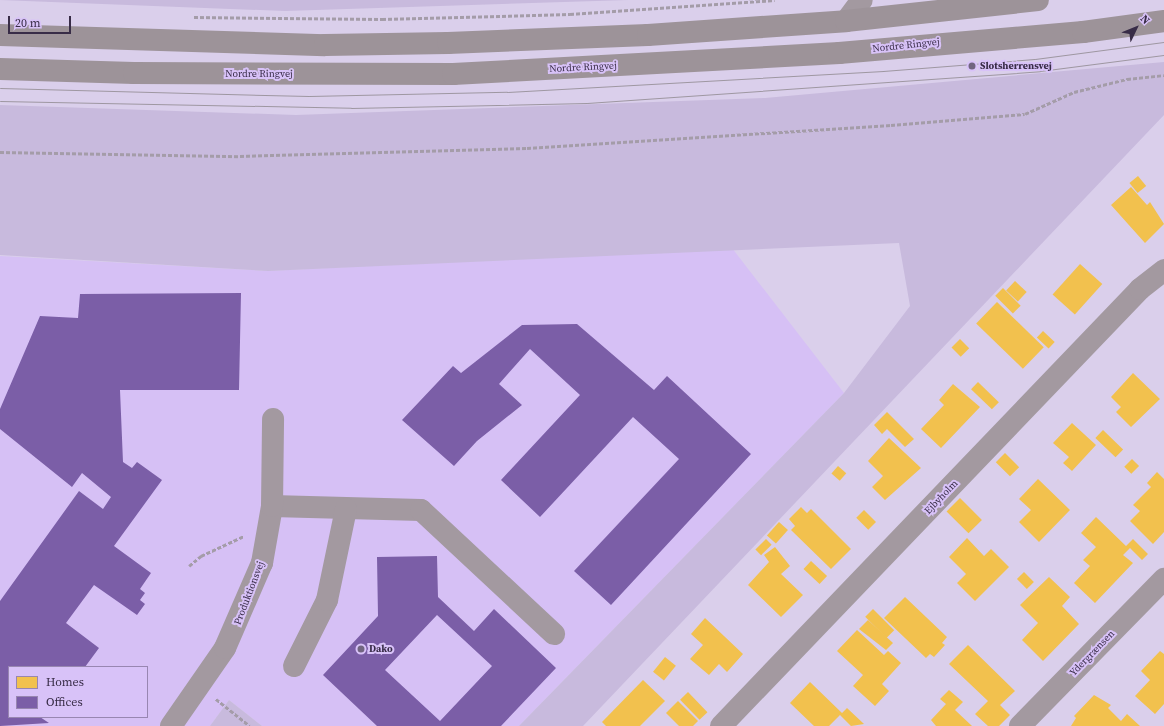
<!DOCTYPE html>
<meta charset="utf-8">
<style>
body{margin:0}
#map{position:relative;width:1164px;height:726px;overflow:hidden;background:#dacfeb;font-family:"Source Serif 4",serif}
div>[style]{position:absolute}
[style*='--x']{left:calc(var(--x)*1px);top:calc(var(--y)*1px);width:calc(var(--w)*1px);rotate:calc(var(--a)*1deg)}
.built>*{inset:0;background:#d6c0f5}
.green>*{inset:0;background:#c8badd}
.homes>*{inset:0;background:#f2c14e;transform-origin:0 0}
.offices>*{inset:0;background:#7b5ea7}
.path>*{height:2.5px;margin-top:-1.25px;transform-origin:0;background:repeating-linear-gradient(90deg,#a49ca8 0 4px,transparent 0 6px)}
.minor>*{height:22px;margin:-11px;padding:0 11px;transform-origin:11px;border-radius:11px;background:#a399a0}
.major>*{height:22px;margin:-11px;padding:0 11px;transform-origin:11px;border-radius:11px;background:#9d9399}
.tram>*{height:1px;margin:-0.5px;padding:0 0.5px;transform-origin:0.5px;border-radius:0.5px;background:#9e97a1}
.dots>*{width:11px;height:11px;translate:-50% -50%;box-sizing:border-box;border:2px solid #d8c2f8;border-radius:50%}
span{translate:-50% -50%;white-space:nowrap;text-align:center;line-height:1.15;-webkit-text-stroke:4px #d8c2f8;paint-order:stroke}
.street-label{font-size:10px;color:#382c47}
.poi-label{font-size:10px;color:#382c47;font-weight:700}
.left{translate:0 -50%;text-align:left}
.legend{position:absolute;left:8px;top:666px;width:140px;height:52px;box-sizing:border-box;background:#d8c2f8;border:1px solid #9886b1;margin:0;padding:5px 7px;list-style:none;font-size:12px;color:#382c47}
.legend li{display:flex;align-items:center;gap:8px;height:20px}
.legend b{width:20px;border:1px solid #9886b1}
.north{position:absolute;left:1116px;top:8px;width:40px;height:40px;-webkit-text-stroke:3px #d8c2f8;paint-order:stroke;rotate:47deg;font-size:11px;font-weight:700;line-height:16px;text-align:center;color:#382c47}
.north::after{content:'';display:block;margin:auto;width:14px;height:18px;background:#382c47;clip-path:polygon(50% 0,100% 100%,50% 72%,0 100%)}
.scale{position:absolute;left:8px;top:16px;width:63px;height:18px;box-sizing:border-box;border:2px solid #382c47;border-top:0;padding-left:5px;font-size:12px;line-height:14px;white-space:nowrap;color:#382c47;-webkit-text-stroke:3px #d8c2f8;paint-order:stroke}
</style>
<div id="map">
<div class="built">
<div style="clip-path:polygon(evenodd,732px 248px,844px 393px,519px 726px,262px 726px,229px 700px,210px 726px,0 726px,0 256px,268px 271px,732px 248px,9px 667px,147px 667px,147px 717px,9px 717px,9px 667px)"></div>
</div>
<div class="green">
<div style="clip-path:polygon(0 0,628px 0,285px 11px)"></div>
<div style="clip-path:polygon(1164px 62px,1164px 115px,583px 726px,519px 726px,844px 393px,910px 306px,899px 243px,268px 271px,0 255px,0 105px,296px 115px,765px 98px)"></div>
<div style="clip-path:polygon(229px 700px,262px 726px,210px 726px)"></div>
</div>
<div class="homes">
<div style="left:1138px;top:176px;width:13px;height:11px;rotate:51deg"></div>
<div style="clip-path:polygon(1131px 187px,1147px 205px,1150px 202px,1164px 224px,1145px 243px,1111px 205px)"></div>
<div style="left:1080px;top:264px;width:30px;height:41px;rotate:42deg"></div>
<div style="left:1015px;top:281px;width:16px;height:13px;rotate:43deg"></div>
<div style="left:1003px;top:288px;width:25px;height:11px;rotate:45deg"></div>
<div style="left:997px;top:302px;width:65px;height:30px;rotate:44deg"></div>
<div style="left:1043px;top:331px;width:16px;height:9px;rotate:43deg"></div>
<div style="left:960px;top:339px;width:13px;height:12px;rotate:45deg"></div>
<div style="clip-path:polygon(1133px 373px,1160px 399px,1131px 427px,1116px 412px,1121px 407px,1111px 397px)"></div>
<div style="left:978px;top:382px;width:29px;height:10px;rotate:44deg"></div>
<div style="clip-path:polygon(953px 384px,980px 407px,941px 448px,921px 429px,944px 405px,939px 400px)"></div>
<div style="clip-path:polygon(887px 412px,914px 439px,905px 447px,887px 429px,882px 434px,874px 425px)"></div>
<div style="clip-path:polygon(1072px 423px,1096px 445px,1072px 471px,1063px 463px,1069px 457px,1053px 443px)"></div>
<div style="left:1103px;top:430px;width:28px;height:11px;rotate:44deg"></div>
<div style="clip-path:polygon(889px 438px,921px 468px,885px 500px,872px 487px,883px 476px,868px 461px)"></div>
<div style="left:1005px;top:453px;width:20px;height:13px;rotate:45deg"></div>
<div style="left:1132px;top:459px;width:10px;height:11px;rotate:45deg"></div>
<div style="left:838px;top:466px;width:11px;height:10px;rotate:41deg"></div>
<div style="clip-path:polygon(1157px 472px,1164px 479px,1164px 532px,1153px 544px,1130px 521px,1140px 511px,1133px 505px,1151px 487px,1147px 483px)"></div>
<div style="clip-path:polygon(1038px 479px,1070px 510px,1039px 542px,1019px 522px,1031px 510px,1019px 499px)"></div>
<div style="left:960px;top:498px;width:31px;height:19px;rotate:45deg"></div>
<div style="clip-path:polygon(801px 507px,807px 513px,811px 509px,851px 549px,831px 569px,791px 530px,795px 526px,789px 519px)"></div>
<div style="left:864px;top:510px;width:17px;height:11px;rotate:45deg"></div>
<div style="clip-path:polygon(1096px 517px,1126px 546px,1133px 539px,1148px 554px,1142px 560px,1130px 548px,1123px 555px,1133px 563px,1095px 603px,1074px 583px,1090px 566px,1083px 560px,1096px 547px,1081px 533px)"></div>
<div style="left:779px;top:522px;width:12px;height:18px;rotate:42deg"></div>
<div style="clip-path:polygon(967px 538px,984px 556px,991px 549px,1009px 567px,975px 601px,957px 583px,966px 574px,949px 557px)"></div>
<div style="left:766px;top:539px;width:8px;height:15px;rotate:45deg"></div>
<div style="clip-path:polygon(775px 547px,790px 566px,781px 574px,803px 595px,781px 617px,748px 585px,769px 562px,764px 555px)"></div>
<div style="left:811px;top:561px;width:22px;height:11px;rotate:43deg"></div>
<div style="left:1024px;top:572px;width:14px;height:10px;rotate:45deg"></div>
<div style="clip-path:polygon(1049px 577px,1070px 597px,1062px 606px,1079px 624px,1043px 661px,1022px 640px,1038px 623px,1020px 605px)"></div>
<div style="clip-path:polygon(905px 597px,947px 637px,942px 643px,945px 645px,934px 657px,930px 654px,926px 658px,884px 618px)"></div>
<div style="left:873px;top:609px;width:30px;height:11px;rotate:45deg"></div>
<div style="clip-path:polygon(705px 618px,743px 654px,727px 672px,719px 664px,709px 675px,690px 659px,703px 645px,691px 634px)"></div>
<div style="clip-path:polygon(868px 620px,893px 643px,886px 650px,859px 629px)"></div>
<div style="clip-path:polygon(857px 630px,884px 655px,888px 651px,901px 663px,882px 684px,889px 691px,875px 706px,853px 686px,863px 675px,837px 651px)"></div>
<div style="clip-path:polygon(968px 645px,1015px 691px,1000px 705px,1010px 715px,999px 726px,988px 726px,975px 714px,988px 701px,949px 664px)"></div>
<div style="clip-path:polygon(1160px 651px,1164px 654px,1164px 704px,1155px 714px,1135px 696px,1150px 680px,1141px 671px)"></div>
<div style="left:665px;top:657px;width:14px;height:19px;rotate:39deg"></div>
<div style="clip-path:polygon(643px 680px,665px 701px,640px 726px,606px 726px,602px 722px)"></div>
<div style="clip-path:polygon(810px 682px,842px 713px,847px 708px,864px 724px,851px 726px,840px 715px,829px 726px,814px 726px,790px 703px)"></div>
<div style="clip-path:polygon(949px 690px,963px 702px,955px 710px,972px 726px,936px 726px,931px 720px,946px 704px,940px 699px)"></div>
<div style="left:688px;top:692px;width:28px;height:11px;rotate:46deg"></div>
<div style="clip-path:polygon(1094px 695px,1111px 705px,1108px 708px,1121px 721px,1127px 714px,1140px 726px,1071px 726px,1076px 718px,1074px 716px)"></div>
<div style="clip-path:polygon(678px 701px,698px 721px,693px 726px,679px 726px,666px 713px)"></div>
</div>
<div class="offices">
<div style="clip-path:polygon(241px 293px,239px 390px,120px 390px,123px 462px,132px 468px,137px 462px,162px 480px,114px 546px,151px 573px,140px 589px,145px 593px,140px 600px,145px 604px,137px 615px,94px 585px,66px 623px,99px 648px,85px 667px,9px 667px,9px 717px,40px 717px,49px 723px,0 726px,0 601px,79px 491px,103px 509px,111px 497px,82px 473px,72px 487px,0 429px,0 409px,40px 316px,78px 318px,80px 294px)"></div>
<div style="clip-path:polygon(577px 324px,654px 390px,667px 376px,751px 454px,611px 605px,574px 571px,679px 459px,633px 417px,540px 517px,501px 480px,580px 395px,530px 349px,499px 384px,522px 405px,477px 441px,454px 466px,402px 420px,453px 366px,461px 373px,522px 325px)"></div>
<div style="clip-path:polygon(evenodd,437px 556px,438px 597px,474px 631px,494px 609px,556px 668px,501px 726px,377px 726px,323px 675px,378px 616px,377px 557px,437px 556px,437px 615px,492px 666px,440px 721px,385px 670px,437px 615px)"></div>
</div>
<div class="path">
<div style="--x:194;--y:17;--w:188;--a:0.6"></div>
<div style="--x:382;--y:19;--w:188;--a:-1.5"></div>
<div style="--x:570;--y:14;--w:205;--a:-3.9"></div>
<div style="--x:0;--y:152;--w:240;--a:1"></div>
<div style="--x:240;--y:156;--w:287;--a:-1.6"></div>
<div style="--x:527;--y:148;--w:365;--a:-3.6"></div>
<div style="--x:891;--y:125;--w:134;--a:-4.7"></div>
<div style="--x:1025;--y:114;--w:54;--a:-24.2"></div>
<div style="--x:1074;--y:92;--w:55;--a:-13.8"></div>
<div style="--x:1127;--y:79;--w:37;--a:-6"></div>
<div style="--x:189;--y:566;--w:16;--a:-40"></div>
<div style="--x:201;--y:556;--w:47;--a:-24.9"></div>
<div style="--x:216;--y:699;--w:43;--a:38.5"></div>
</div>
<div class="minor">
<div style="--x:846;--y:21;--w:26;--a:-53"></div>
<div style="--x:272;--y:506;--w:149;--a:1.5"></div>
<div style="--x:421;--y:510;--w:182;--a:43"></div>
<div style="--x:294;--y:666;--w:74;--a:-63.4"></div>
<div style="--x:327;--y:600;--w:93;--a:-78.2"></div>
<div style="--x:171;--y:726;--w:95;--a:-55.3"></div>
<div style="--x:225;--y:648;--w:93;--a:-66.5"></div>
<div style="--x:262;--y:563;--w:58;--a:-80"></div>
<div style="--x:272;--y:506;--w:87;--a:-89.3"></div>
<div style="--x:721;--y:726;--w:605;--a:-46.2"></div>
<div style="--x:1140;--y:289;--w:31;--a:-38"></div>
<div style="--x:1020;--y:726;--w:206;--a:-45.6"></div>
</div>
<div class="major">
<div style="--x:0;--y:35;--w:325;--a:1.8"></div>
<div style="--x:325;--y:45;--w:123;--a:-0.9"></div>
<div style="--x:448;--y:43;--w:200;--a:-2.3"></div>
<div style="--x:648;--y:35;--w:198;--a:-4"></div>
<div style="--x:846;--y:21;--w:193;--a:-6.2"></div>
<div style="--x:0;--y:69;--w:134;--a:1.7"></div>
<div style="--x:134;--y:73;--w:319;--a:0.2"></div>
<div style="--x:453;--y:74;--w:387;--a:-3.1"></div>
<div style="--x:839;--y:53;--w:245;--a:-4.9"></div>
<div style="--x:1083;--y:32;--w:82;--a:-7.7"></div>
</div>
<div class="tram">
<div style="--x:0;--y:88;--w:309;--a:1.5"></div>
<div style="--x:309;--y:96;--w:198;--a:-1.2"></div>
<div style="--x:507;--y:92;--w:377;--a:-3.2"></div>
<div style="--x:883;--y:71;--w:152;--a:-4.5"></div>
<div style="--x:1035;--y:59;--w:130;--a:-7.5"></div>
<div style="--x:0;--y:101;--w:351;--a:1.1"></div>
<div style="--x:351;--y:108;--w:236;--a:-1.2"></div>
<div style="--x:587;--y:103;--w:454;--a:-4"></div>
<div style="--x:1040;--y:71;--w:125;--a:-7.4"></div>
</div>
<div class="dots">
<div style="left:972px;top:66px;background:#716580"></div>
<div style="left:361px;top:649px;background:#716580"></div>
</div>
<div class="street-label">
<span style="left:906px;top:45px;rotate:-6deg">Nordre Ringvej</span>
<span style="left:583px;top:67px;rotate:-3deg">Nordre Ringvej</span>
<span style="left:259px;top:74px">Nordre Ringvej</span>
<span style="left:941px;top:497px;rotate:-46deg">Ejbyholm</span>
<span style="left:249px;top:593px;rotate:-69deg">Produktionsvej</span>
<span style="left:1092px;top:653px;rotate:-46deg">Ydergrænsen</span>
</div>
<div class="poi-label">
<span class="left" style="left:980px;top:66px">Slotsherrensvej</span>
<span class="left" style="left:369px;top:649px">Dako</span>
</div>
<ul class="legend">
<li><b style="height:11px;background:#f2c14e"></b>Homes</li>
<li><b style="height:11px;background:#7b5ea7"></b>Offices</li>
</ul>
<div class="north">N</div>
<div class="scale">20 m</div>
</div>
